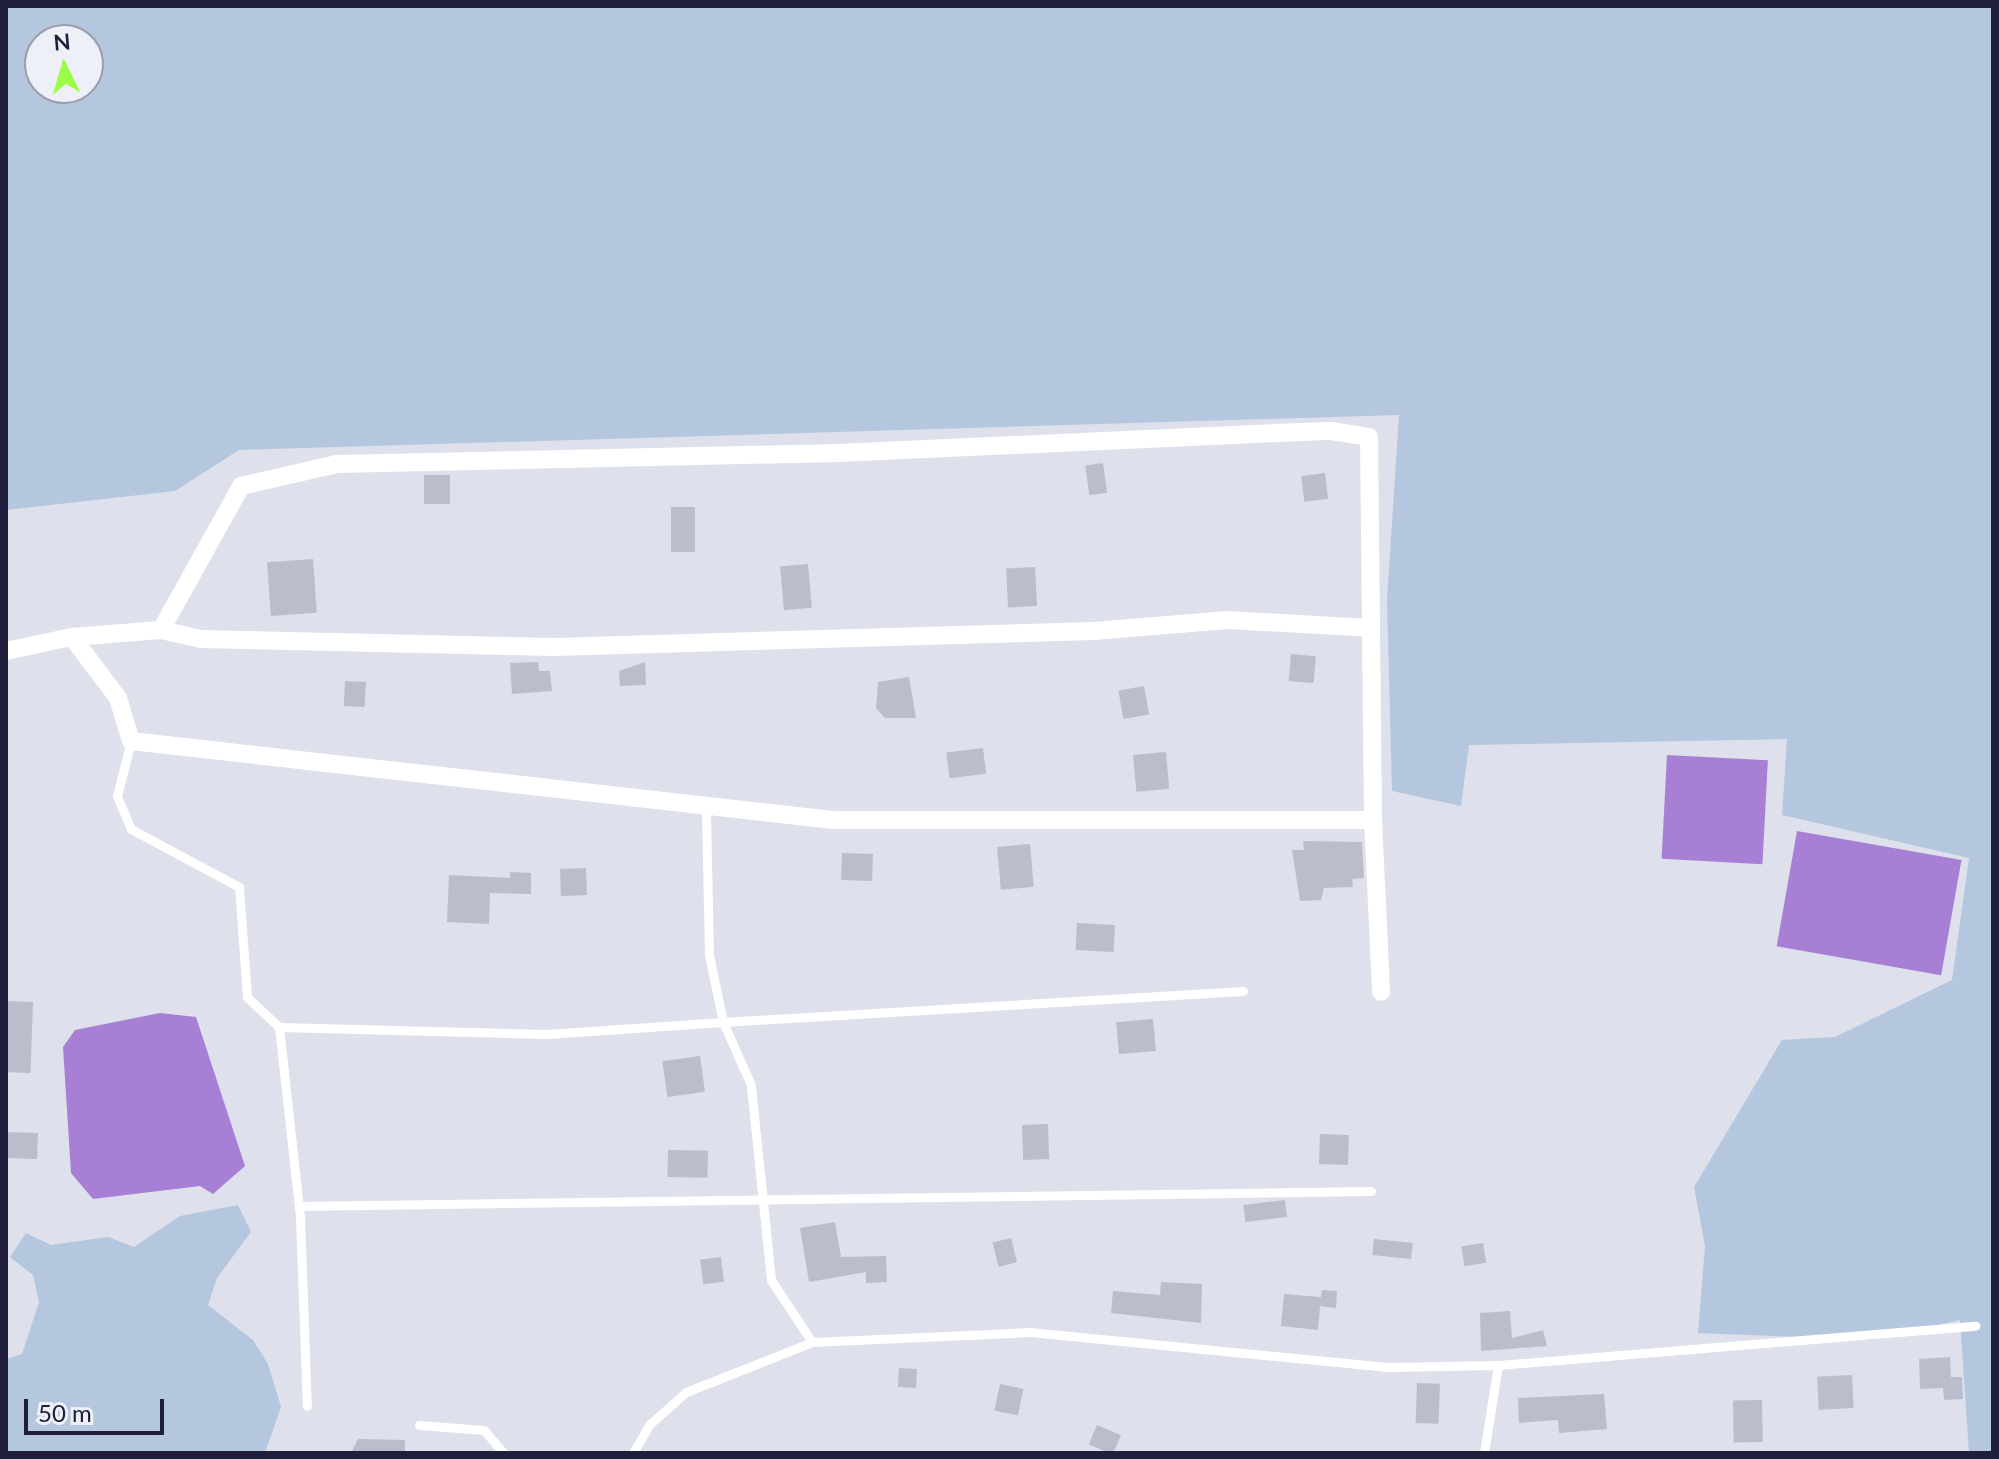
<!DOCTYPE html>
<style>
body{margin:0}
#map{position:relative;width:1999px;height:1459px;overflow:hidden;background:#dee0eb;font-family:Lato,sans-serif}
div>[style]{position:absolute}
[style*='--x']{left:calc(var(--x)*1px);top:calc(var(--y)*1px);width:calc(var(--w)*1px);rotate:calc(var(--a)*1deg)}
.green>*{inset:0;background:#b4c7de}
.water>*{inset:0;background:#a780d5;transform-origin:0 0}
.building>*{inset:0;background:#babdcc;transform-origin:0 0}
.service>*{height:9px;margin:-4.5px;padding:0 4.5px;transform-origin:4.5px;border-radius:4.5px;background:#fff}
.minor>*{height:18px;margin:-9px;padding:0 9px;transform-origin:9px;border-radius:9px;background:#fff}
span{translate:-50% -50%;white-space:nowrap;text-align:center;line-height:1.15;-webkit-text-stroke:8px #eef0f7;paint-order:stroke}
.frame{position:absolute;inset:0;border:8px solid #1f1e3c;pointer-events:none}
.north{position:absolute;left:24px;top:24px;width:80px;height:80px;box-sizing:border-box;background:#eef0f7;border:2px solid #9b9cac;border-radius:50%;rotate:355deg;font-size:22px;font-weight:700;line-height:32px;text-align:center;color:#1f1e3c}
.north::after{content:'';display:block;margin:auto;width:28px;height:36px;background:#9cfd49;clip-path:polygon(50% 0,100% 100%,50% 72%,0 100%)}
.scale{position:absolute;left:24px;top:1399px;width:140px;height:36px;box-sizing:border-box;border:4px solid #1f1e3c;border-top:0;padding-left:10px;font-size:24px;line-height:28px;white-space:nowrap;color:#1f1e3c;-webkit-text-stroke:6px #eef0f7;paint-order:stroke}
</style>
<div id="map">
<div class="green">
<div style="clip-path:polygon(evenodd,6px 6px,1993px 6px,1993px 1453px,1969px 1453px,1960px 1320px,1871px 1340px,1698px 1333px,1705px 1246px,1694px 1187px,1782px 1040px,1835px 1037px,1952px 980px,1969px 858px,1782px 815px,1787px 739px,1469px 745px,1461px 806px,1392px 791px,1387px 600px,1399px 415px,239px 450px,175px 491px,6px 510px,6px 6px,40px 40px,88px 40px,88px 88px,40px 88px,40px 40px)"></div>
<div style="clip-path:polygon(238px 1205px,251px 1232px,217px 1278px,208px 1305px,253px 1340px,268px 1364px,281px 1407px,265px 1453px,6px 1453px,6px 1359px,22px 1354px,39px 1302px,33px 1275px,10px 1257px,26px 1233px,51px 1245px,108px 1237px,134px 1247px,180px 1216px)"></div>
</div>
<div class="water">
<div style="left:1667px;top:755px;width:101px;height:104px;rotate:3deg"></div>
<div style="left:1797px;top:831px;width:167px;height:117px;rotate:10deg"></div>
<div style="clip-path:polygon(160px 1013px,196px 1017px,245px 1166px,213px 1194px,200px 1186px,93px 1199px,71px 1173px,63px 1047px,75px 1030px)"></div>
</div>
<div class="building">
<div style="left:1103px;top:463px;width:30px;height:18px;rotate:82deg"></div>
<div style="left:1325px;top:473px;width:26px;height:24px;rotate:83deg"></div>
<div style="left:424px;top:475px;width:26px;height:29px"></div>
<div style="left:671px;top:507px;width:24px;height:45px"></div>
<div style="left:313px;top:559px;width:54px;height:46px;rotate:86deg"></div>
<div style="left:808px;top:564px;width:44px;height:28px;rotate:85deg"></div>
<div style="left:1035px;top:567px;width:39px;height:29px;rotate:87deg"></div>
<div style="left:1291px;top:654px;width:25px;height:27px;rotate:5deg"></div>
<div style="clip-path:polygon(538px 662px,539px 671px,550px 671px,552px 691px,512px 694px,510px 663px)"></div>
<div style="clip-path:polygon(645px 662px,646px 685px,620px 686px,619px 671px)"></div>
<div style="clip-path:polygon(909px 677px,916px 718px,885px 718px,876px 708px,878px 682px)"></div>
<div style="left:345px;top:681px;width:21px;height:25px;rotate:3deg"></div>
<div style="left:1144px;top:686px;width:29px;height:26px;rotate:80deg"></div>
<div style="left:983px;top:748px;width:26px;height:37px;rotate:83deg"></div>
<div style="left:1166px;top:752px;width:37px;height:33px;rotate:85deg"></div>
<div style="clip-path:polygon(1303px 841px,1362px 842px,1364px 878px,1352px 879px,1353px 887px,1324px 888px,1321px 900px,1300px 901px,1292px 850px,1304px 850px)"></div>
<div style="left:1030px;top:844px;width:43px;height:33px;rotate:85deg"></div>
<div style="left:842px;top:853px;width:31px;height:27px;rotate:2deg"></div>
<div style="left:586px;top:868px;width:27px;height:26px;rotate:88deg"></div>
<div style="clip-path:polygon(510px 872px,531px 873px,531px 894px,490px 893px,489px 924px,447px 922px,449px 875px,510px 878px)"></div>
<div style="left:1077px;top:923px;width:38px;height:27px;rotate:3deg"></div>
<div style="left:6px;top:1001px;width:27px;height:71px;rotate:2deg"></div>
<div style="left:1153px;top:1019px;width:32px;height:37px;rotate:85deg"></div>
<div style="left:700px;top:1056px;width:36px;height:38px;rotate:82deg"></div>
<div style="left:1048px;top:1124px;width:35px;height:26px;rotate:88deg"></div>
<div style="left:6px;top:1132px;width:32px;height:26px;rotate:2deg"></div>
<div style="left:1320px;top:1134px;width:29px;height:30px;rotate:2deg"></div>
<div style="left:668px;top:1150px;width:40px;height:27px;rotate:1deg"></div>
<div style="left:1285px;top:1200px;width:17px;height:42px;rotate:83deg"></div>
<div style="clip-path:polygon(835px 1222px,841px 1257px,886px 1256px,887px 1282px,866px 1283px,866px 1272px,809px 1282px,800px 1228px)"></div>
<div style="left:1011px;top:1238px;width:25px;height:19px;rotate:76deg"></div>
<div style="left:1374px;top:1239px;width:39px;height:16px;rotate:6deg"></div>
<div style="left:1483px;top:1243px;width:20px;height:22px;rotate:81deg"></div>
<div style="left:721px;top:1257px;width:25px;height:21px;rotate:83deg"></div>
<div style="clip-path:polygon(1161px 1282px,1202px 1284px,1201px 1323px,1111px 1313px,1113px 1291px,1160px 1295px)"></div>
<div style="clip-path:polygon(1322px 1290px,1337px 1291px,1336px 1308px,1320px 1306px,1318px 1330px,1281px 1326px,1284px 1294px,1321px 1297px)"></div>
<div style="clip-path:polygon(1510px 1311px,1512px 1338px,1543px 1330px,1547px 1346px,1481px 1351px,1480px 1313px)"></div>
<div style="clip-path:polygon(1950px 1357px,1951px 1377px,1962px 1377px,1963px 1399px,1944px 1400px,1943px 1388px,1920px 1389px,1919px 1359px)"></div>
<div style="left:899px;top:1368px;width:18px;height:19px;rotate:3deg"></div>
<div style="left:1852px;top:1375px;width:33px;height:35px;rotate:87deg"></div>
<div style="left:1417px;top:1383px;width:23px;height:40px;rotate:2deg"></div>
<div style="left:1000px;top:1384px;width:24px;height:27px;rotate:12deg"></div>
<div style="clip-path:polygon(1604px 1394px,1607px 1429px,1559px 1433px,1558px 1420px,1519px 1423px,1518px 1398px)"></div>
<div style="left:1762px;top:1400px;width:42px;height:29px;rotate:89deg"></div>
<div style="left:1097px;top:1425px;width:26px;height:21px;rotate:23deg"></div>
<div style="clip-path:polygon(358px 1439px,405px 1440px,405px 1453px,351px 1453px)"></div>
</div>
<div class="service">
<div style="--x:131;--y:741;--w:57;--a:104.3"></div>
<div style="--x:117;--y:796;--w:36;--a:67"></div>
<div style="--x:131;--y:829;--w:123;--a:28.2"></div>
<div style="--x:239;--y:887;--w:110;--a:85.8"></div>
<div style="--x:247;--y:997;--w:44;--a:43.2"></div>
<div style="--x:279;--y:1027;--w:268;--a:1.5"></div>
<div style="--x:547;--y:1034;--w:176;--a:-3.9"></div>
<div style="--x:723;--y:1022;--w:68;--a:-101.8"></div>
<div style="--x:709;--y:955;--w:148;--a:-91.2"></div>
<div style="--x:279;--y:1027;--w:192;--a:83.7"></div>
<div style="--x:300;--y:1218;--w:188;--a:87.9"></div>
<div style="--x:299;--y:1206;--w:1072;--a:-0.8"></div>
<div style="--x:812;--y:1342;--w:74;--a:-123.5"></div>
<div style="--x:771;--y:1280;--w:196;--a:-95.9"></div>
<div style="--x:751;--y:1085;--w:69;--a:-114"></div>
<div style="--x:723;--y:1022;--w:521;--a:-3.41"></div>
<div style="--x:419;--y:1425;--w:65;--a:4.4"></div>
<div style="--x:484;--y:1430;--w:30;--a:50"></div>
<div style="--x:633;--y:1453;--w:34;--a:-60"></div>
<div style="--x:650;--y:1424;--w:48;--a:-41.6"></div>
<div style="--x:686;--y:1392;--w:136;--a:-21.6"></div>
<div style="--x:812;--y:1342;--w:218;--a:-2.6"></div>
<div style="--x:1030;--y:1332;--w:362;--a:5.6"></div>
<div style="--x:1390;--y:1367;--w:108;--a:-1.1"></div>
<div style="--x:1498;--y:1365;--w:479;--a:-4.7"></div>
<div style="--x:1484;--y:1453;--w:89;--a:-81"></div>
</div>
<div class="minor">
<div style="--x:161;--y:630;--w:41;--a:12.7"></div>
<div style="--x:201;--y:639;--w:354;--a:1.3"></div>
<div style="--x:555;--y:647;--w:539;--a:-1.7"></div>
<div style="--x:1094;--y:631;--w:134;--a:-4.7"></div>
<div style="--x:1228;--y:620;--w:141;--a:3.2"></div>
<div style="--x:72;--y:637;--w:76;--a:53"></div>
<div style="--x:118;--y:698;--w:45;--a:73.2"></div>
<div style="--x:131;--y:741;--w:706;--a:6.42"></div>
<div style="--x:833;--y:820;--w:540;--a:0"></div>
<div style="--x:1373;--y:820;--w:172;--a:87.3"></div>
<div style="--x:6;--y:651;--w:67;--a:-12"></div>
<div style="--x:72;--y:637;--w:89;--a:-4.5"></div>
<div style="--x:161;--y:630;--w:165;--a:-60.9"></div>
<div style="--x:241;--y:486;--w:98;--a:-12.9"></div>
<div style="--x:337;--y:464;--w:501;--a:-1.26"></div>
<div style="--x:838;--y:453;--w:493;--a:-2.6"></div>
<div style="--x:1331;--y:431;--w:38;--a:9"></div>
<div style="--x:1369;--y:437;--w:383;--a:89.4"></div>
</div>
<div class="frame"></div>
<div class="north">N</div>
<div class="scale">50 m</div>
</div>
